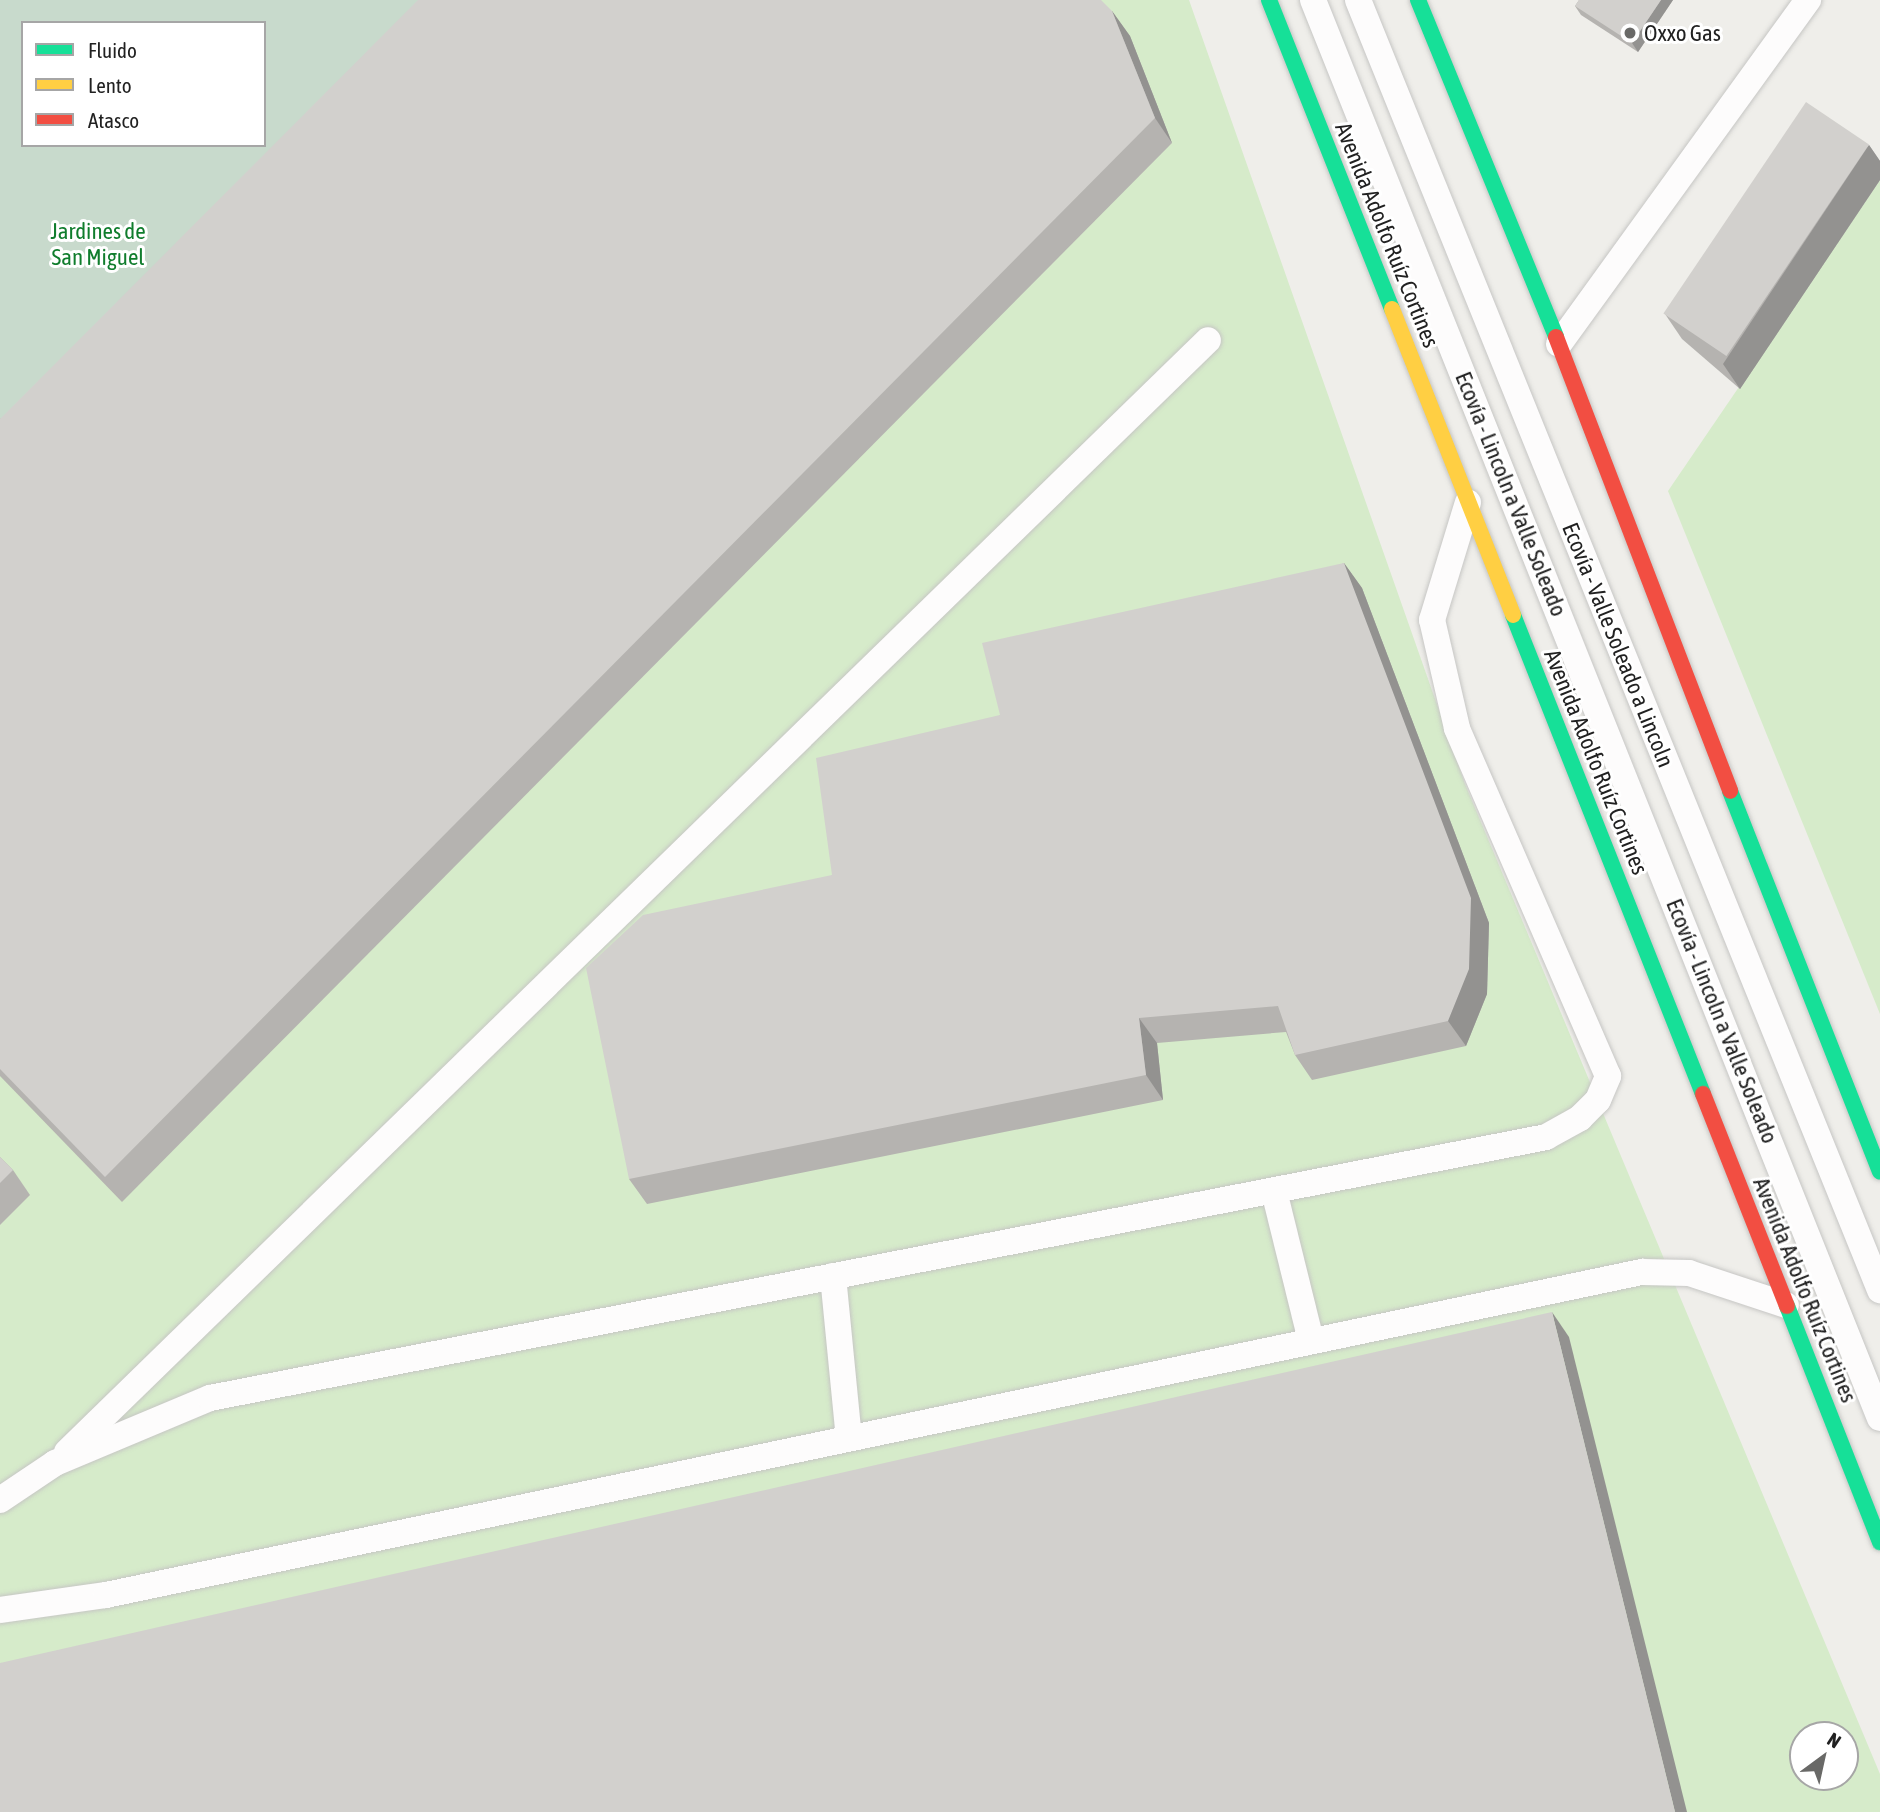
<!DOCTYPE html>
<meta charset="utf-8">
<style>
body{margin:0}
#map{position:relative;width:1880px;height:1812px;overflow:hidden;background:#efeeea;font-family:"Asap Condensed",sans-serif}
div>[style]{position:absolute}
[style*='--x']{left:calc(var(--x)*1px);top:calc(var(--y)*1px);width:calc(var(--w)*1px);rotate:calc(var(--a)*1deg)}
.grass>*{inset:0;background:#d6ebca}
.cemetery>*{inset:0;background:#c8dacc}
.roads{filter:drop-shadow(0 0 2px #c6c6c4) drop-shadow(0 0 2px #c6c6c4)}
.lane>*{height:26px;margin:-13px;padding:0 13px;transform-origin:13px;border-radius:13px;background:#fdfcfc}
.fast>*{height:16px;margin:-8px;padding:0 8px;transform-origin:8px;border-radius:8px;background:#16e098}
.slow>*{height:16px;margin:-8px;padding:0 8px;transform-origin:8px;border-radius:8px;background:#ffcf43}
.jam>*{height:16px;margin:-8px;padding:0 8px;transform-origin:8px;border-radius:8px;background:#f24e42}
.wall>*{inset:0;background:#b5b3b0}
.shaded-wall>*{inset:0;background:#939290}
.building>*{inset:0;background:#d2d0cd;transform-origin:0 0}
.dots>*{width:19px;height:19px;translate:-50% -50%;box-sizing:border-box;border:4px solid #fff;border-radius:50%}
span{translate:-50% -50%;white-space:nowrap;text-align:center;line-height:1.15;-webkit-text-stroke:6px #fff;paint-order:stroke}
.poi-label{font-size:23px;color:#212121}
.left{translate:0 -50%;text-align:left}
.park-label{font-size:23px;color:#107d2d}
.street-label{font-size:23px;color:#212121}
.legend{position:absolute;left:21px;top:21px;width:245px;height:126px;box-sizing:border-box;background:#fff;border:2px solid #a6a6a6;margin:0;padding:9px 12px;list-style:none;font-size:21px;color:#212121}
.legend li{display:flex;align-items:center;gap:14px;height:35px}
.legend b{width:35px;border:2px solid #a6a6a6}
.north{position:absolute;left:1789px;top:1721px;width:70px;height:70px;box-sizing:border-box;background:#fff;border:2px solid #a6a6a6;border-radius:50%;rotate:33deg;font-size:19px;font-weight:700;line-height:28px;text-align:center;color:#212121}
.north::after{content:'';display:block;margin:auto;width:24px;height:32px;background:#696967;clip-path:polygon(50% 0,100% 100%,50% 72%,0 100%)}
</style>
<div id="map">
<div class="grass">
<div style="clip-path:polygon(evenodd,476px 0,1189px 0,1465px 784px,1880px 1774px,1880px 1812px,0 1812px,0 482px,476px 0,1803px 1735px,1845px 1735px,1845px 1777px,1803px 1777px,1803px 1735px)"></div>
<div style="clip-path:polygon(1880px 180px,1880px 1014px,1668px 491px)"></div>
</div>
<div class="cemetery">
<div style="clip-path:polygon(evenodd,0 0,476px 0,0 482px,0 0,23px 23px,264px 23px,264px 145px,23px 145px,23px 23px)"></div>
</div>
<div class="roads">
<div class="lane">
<div style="--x:1313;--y:0;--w:1527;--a:68.21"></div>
<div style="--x:1358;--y:0;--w:1392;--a:67.97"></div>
<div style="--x:1559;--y:344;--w:425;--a:-54.1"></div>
<div style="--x:1274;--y:1191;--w:154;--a:76.1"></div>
<div style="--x:833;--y:1276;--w:163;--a:84.4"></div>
<div style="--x:67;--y:1452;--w:1593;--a:-44.26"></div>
<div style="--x:0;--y:1500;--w:66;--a:-33.9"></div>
<div style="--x:55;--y:1463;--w:168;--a:-22.8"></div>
<div style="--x:210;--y:1398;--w:1361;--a:-11.05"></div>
<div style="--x:1546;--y:1137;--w:39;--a:-29"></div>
<div style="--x:1580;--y:1118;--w:25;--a:-45"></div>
<div style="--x:1598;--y:1100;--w:26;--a:-67"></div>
<div style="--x:1608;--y:1076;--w:379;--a:-113.5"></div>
<div style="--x:1457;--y:728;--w:111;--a:-103"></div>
<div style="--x:1432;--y:620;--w:123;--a:-73"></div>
<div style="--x:0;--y:1610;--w:107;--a:-8.1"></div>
<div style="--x:106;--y:1595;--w:1570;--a:-11.88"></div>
<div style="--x:1642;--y:1272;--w:47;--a:1.2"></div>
<div style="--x:1689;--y:1273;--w:102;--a:18.3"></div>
</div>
<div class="fast">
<div style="--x:1269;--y:0;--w:333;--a:68.3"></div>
<div style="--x:1418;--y:0;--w:364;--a:67.7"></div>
<div style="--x:1513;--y:615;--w:515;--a:68.36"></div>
<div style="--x:1730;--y:791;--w:409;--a:68.5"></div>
<div style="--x:1787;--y:1306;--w:254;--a:68.5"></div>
</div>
<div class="slow">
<div style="--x:1392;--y:309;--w:329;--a:68.4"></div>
</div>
<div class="jam">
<div style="--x:1556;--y:337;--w:486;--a:69"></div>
<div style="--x:1703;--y:1094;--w:228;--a:68.4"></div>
</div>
</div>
<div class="wall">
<div style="clip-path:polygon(1579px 0,1673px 0,1638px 52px,1581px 15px,1575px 6px)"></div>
<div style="clip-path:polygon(1112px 11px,1130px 36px,1172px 143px,122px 1202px,0 1076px,0 419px)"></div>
<div style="clip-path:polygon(1869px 145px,1880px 161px,1880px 180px,1740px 389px,1682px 339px,1665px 314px)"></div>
<div style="clip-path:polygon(1344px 563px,1362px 588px,1489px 923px,1487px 994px,1466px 1046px,1312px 1080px,1295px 1055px,1286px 1032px,1157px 1043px,1163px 1100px,647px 1204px,629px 1179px,832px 875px,1000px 715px)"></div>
<div style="clip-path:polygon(0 1157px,13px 1170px,30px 1195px,0 1225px)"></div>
</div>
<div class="shaded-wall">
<div style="clip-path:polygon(1661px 0,1673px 0,1638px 52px,1632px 43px)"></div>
<div style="clip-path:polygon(1112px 11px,1130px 36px,1172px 143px,1155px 118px)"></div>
<div style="clip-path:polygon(1869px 145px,1880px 161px,1880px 180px,1740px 389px,1723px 364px)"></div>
<div style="clip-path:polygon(1344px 563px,1362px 588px,1489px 923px,1487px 994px,1466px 1046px,1448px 1021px)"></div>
<div style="clip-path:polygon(1139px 1018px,1157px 1043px,1163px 1100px,1146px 1075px)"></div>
<div style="clip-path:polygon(1552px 1312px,1569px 1337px,1687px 1812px,1675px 1812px)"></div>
</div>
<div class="building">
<div style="clip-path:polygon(418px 0,1101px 0,1112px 11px,1155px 118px,105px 1177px,0 1069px,0 419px)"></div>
<div style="clip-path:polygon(1579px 0,1661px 0,1632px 43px,1575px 6px)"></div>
<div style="left:1806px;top:102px;width:76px;height:255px;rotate:34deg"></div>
<div style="clip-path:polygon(1344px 563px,1471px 898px,1469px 969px,1448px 1021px,1295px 1055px,1278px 1006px,1139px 1018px,1146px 1075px,629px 1179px,586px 968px,643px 915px,832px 875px,816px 758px,1000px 715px,982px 643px)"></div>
<div style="clip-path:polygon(0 1157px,13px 1170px,0 1183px)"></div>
<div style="clip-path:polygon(1552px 1312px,1675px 1812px,0 1812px,0 1663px)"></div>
</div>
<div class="dots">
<div style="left:1630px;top:33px;background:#696967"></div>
</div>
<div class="poi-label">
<span class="left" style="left:1644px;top:33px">Oxxo Gas</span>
</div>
<div class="park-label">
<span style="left:98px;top:244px">Jardines de<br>San Miguel</span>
</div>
<div class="street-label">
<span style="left:1387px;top:235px;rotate:68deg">Avenida Adolfo Ruíz Cortines</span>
<span style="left:1511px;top:494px;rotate:68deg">Ecovía - Lincoln a Valle Soleado</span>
<span style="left:1618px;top:645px;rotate:68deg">Ecovía - Valle Soleado a Lincoln</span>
<span style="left:1596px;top:762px;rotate:68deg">Avenida Adolfo Ruíz Cortines</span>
<span style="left:1722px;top:1021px;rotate:68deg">Ecovía - Lincoln a Valle Soleado</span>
<span style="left:1805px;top:1290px;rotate:68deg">Avenida Adolfo Ruíz Cortines</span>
</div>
<ul class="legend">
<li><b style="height:9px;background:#16e098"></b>Fluido</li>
<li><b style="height:9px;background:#ffcf43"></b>Lento</li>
<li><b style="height:9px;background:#f24e42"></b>Atasco</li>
</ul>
<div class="north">N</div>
</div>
